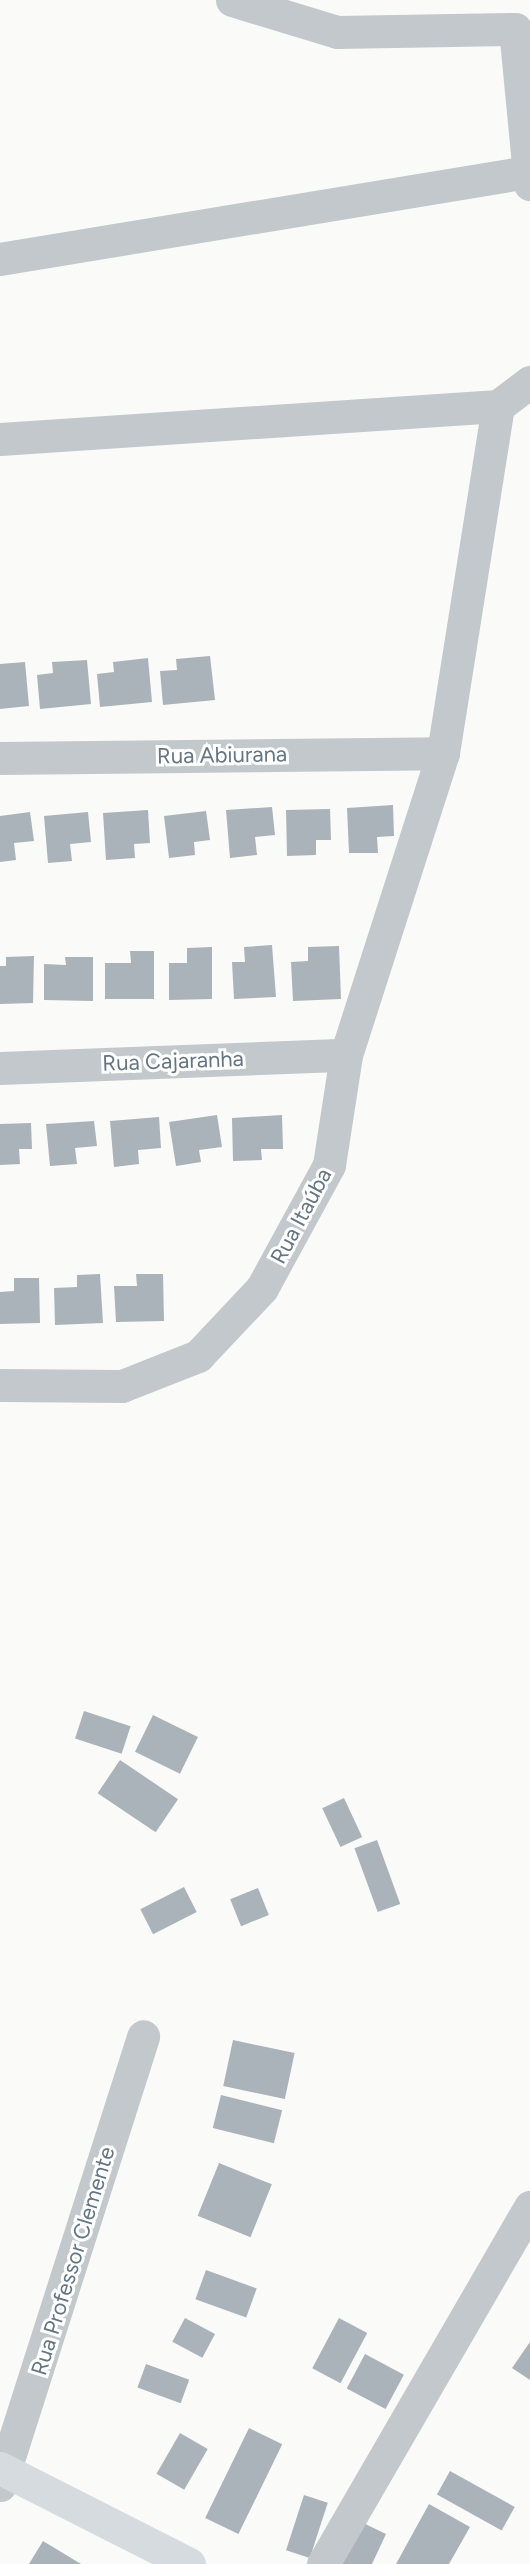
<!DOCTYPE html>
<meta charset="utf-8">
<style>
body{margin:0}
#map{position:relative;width:530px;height:2564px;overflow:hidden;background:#fafaf8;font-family:Figtree,sans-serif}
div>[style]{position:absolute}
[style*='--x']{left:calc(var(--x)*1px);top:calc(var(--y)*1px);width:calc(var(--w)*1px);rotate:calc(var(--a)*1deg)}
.building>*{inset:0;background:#aab3b9;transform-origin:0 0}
.street>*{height:33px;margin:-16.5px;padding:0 16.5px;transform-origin:16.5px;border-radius:16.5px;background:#c3c8cc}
.secondary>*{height:33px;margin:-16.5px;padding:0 16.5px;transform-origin:16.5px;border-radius:16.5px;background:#d6dbdf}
span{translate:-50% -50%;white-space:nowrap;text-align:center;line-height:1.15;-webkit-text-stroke:6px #fff;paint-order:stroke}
.street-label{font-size:22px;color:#657683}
</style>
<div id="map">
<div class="building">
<div style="clip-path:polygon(210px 656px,215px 700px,163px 705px,160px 671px,177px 670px,176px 659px)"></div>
<div style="clip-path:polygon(148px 658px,152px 702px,100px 707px,97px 674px,114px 672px,113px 662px)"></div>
<div style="clip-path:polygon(87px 660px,91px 704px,40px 709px,37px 675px,53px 673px,52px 662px)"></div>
<div style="clip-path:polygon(25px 662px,29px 706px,0 709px,0 664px)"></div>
<div style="clip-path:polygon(393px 805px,394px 836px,377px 837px,378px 853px,349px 853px,347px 808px)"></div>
<div style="clip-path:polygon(272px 807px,275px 835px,255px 837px,257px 855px,230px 858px,226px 810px)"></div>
<div style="clip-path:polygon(330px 809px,331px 840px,316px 840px,316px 855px,287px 856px,286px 810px)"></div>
<div style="clip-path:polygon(148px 810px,150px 843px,134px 844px,135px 858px,106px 860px,103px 813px)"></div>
<div style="clip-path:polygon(206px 811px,210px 840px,194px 842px,195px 855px,169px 858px,164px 816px)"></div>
<div style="clip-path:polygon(30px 812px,34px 841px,14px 843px,16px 860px,0 862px,0 816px)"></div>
<div style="clip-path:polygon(88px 812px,91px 842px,70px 844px,72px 861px,48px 863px,44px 816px)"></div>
<div style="clip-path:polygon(272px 945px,276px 997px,234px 999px,232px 962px,245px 962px,244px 947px)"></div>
<div style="clip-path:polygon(339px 946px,341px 999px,293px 1001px,291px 962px,308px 961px,308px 947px)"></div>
<div style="clip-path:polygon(212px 947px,212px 999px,169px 1000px,169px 963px,187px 963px,187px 948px)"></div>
<div style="clip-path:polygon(130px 951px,154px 951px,154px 999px,105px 999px,105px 963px,131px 963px)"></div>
<div style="clip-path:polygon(34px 956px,33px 1003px,0 1004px,0 966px,6px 966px,6px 957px)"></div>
<div style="clip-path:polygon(65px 957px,93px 957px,93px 1001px,44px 1000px,44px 964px,66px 965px)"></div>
<div style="clip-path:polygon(217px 1115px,222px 1147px,199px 1150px,201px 1162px,176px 1166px,169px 1122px)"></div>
<div style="clip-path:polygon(282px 1115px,283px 1149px,261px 1149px,262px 1160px,233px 1161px,232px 1118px)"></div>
<div style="clip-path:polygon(159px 1117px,161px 1148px,138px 1150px,139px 1164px,114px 1167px,110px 1121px)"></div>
<div style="clip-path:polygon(94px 1121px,97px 1146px,75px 1148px,77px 1164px,50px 1166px,46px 1124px)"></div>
<div style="clip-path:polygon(31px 1123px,32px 1149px,19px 1149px,20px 1164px,0 1165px,0 1124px)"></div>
<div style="clip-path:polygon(100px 1274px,103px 1323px,55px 1325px,54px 1288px,77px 1287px,77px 1275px)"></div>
<div style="clip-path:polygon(136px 1274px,163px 1274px,164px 1321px,116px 1322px,114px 1286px,137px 1286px)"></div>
<div style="clip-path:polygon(14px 1278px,39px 1278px,40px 1323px,0 1324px,0 1292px,14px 1291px)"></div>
<div style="left:84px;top:1711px;width:49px;height:29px;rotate:18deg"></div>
<div style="left:153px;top:1715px;width:50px;height:41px;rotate:26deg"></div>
<div style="left:120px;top:1760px;width:70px;height:40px;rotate:34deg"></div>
<div style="left:344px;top:1798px;width:43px;height:24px;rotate:65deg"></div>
<div style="left:377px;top:1840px;width:68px;height:24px;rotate:70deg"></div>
<div style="left:184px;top:1887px;width:28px;height:49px;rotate:63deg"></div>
<div style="left:258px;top:1888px;width:29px;height:30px;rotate:68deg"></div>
<div style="left:233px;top:2040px;width:63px;height:47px;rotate:12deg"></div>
<div style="left:221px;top:2095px;width:63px;height:34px;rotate:14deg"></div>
<div style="left:219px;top:2163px;width:57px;height:57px;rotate:22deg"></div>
<div style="left:206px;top:2270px;width:54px;height:31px;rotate:20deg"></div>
<div style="left:185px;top:2318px;width:34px;height:27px;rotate:28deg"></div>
<div style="left:339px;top:2318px;width:32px;height:57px;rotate:28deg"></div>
<div style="clip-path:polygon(530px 2342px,530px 2380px,512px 2368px)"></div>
<div style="left:365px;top:2354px;width:44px;height:39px;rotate:28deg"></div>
<div style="left:146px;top:2364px;width:46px;height:25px;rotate:20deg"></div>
<div style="left:249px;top:2428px;width:37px;height:100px;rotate:26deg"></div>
<div style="left:180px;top:2433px;width:32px;height:47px;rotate:30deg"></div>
<div style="left:450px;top:2471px;width:74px;height:27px;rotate:29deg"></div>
<div style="left:304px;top:2495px;width:25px;height:58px;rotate:18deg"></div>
<div style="clip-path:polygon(429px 2504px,470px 2527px,449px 2564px,396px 2564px)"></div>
<div style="clip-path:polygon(359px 2521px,386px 2534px,372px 2564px,339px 2564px)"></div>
<div style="clip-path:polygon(43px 2541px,81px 2564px,29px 2564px)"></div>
</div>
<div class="street">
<div style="--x:232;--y:0;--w:110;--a:16.9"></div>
<div style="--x:337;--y:32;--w:178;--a:-1"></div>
<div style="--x:515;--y:29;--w:156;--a:84.5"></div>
<div style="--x:0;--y:259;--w:534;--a:-9.37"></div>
<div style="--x:0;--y:439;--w:499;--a:-3.8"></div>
<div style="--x:0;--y:758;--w:443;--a:-0.6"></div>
<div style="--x:0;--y:1068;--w:346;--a:-2.2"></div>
<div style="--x:0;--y:1385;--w:122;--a:0.5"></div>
<div style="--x:122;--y:1386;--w:82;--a:-21.5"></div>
<div style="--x:198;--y:1356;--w:93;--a:-46.7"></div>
<div style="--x:262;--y:1288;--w:140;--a:-61.4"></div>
<div style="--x:329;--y:1165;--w:111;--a:-81.2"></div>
<div style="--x:346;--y:1055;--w:317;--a:-72.2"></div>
<div style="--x:443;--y:753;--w:351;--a:-81"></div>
<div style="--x:498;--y:406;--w:40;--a:-37"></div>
<div style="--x:0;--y:2485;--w:471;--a:-72.3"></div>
<div style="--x:323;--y:2564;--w:413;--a:-59.9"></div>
</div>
<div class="secondary">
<div style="--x:0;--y:2468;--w:212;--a:26.9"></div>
</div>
<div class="street-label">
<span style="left:222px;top:755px;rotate:-1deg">Rua Abiurana</span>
<span style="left:173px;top:1061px;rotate:-2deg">Rua Cajaranha</span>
<span style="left:301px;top:1216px;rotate:-62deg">Rua Itaúba</span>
<span style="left:73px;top:2261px;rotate:-73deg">Rua Professor Clemente</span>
</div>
</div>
